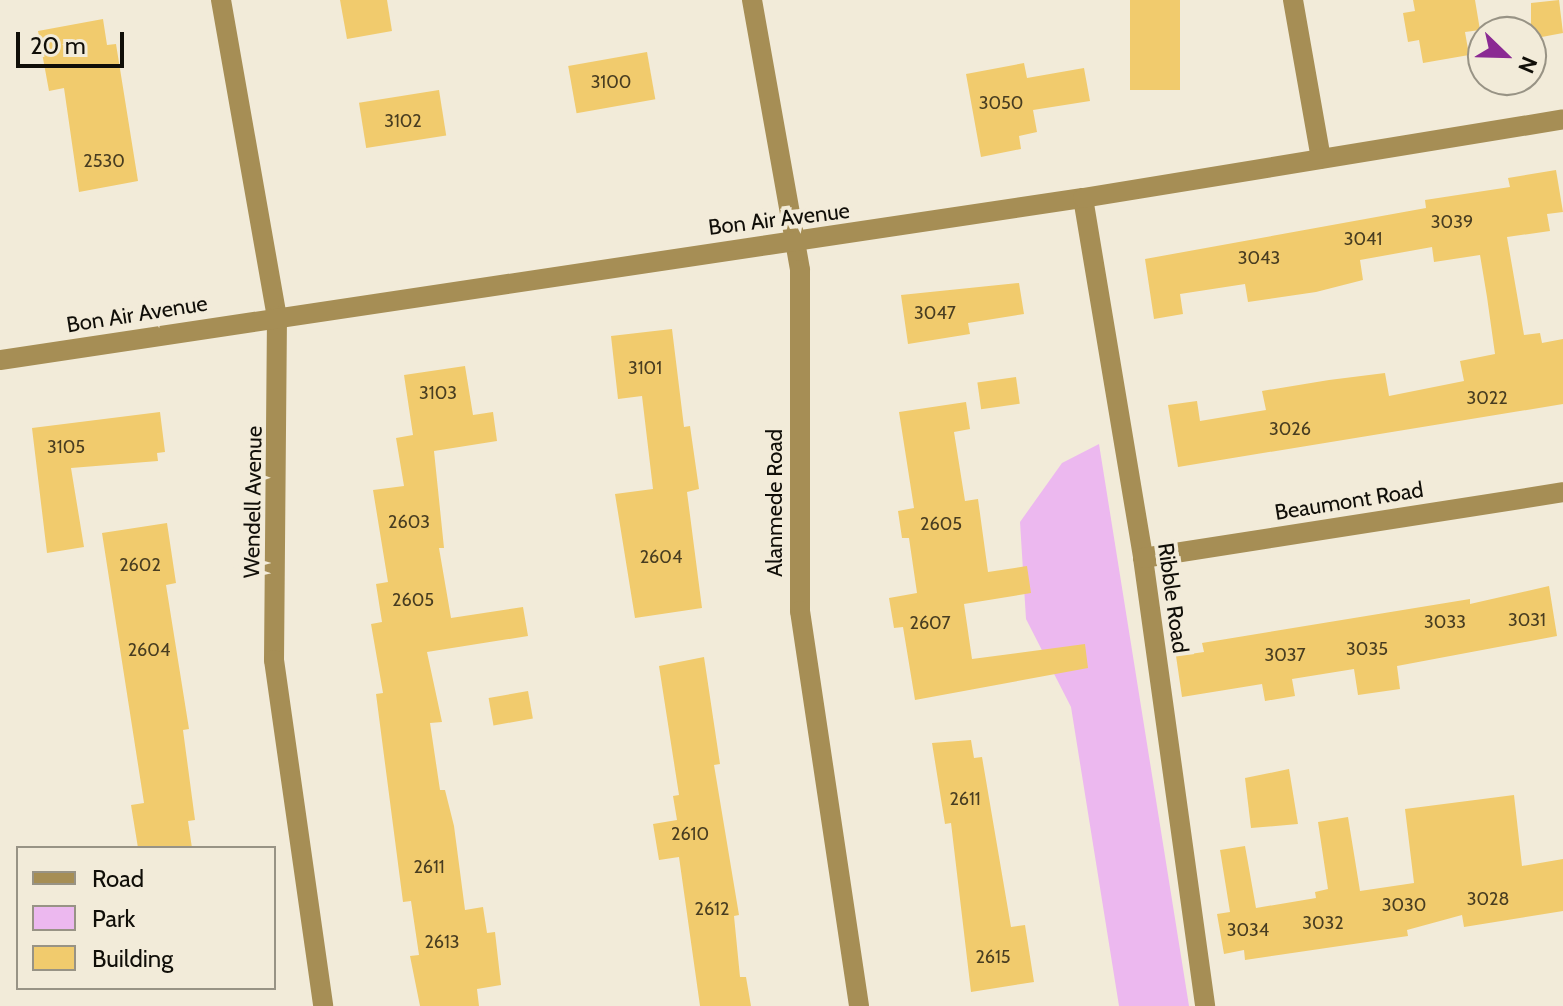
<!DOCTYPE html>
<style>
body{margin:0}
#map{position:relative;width:1563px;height:1006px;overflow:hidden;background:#f2ebd9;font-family:Cabin,sans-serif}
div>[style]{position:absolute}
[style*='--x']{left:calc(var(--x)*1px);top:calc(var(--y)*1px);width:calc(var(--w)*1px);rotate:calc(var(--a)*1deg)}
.green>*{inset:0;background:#ecb8ef}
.building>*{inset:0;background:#f1cb6d;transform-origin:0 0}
.minor>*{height:20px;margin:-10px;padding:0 10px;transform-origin:10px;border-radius:10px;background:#a68e55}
span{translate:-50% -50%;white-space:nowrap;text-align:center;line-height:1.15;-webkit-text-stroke:8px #f2ebd9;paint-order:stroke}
.number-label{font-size:18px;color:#483d21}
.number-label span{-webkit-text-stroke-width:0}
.street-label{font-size:22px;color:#100e08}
.legend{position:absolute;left:16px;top:846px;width:260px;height:144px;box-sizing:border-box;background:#f2ebd9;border:2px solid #989385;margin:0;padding:10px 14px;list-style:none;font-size:24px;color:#100e08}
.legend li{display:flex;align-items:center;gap:16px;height:40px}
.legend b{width:40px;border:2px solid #989385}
.north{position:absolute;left:1467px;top:16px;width:80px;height:80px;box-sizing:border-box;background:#f2ebd9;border:2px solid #989385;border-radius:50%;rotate:113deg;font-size:22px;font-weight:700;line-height:32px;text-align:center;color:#100e08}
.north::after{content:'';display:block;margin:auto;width:28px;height:36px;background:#8b2a93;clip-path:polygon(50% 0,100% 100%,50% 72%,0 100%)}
.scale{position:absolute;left:16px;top:32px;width:108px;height:36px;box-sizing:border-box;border:4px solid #100e08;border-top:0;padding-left:10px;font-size:24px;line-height:28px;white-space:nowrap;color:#100e08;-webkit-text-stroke:6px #f2ebd9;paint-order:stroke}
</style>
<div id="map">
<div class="green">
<div style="clip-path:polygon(1099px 444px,1189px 1006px,1119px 1006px,1071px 707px,1026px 619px,1020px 522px,1062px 463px)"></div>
</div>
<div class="building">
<div style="clip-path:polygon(340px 0,387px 0,392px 31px,347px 39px)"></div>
<div style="left:1130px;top:0;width:50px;height:90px"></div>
<div style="clip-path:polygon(1413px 0,1475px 0,1480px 30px,1465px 32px,1469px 55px,1423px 63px,1419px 40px,1408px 42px,1403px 13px,1415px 11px)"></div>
<div style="clip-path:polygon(1559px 0,1563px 33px,1531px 39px,1531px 3px)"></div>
<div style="clip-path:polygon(103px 19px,107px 45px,116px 44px,138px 181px,79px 192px,64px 88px,49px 91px,38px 31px)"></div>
<div style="left:647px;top:52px;width:48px;height:80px;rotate:80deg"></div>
<div style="clip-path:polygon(1024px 63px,1027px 78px,1084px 68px,1090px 101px,1033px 110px,1037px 132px,1019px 136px,1021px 149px,981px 157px,966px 74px)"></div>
<div style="left:439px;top:90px;width:46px;height:81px;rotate:81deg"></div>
<div style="clip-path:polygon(1556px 170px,1563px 212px,1547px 214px,1550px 231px,1507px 237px,1524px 335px,1540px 333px,1542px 343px,1563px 339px,1563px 404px,1178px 467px,1168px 405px,1197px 401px,1200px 421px,1266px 410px,1262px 391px,1329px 380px,1385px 373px,1389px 396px,1464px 381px,1460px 361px,1495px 354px,1487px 297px,1480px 255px,1434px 262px,1432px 247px,1360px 260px,1363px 280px,1316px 292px,1248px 302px,1245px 284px,1180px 294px,1183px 314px,1154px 319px,1145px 259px,1426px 208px,1425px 200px,1510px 187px,1508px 178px)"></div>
<div style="clip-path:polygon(1019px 283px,1024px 314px,968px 323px,970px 334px,908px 344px,901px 295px)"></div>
<div style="clip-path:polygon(672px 329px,684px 427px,690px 426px,699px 489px,687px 492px,702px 608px,635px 618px,615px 494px,653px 489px,642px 396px,618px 399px,611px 336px)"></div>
<div style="clip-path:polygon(465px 366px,473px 415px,493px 412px,497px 441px,434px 451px,444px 548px,439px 548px,451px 618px,523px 607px,528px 636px,427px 652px,442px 722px,430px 723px,440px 790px,445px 790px,454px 826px,465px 910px,483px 907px,487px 933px,495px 932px,501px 985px,477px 989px,479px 1006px,420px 1006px,410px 956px,419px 955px,411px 901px,403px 902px,376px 694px,383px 693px,371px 624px,382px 622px,376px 584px,388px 582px,373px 490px,404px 486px,396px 438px,413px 435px,404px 375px)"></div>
<div style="left:1016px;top:377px;width:27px;height:39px;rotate:82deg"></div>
<div style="clip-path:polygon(966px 402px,970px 429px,954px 432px,965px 501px,978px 499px,988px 572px,1027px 566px,1031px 593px,964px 604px,972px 659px,1085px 644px,1088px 668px,915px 700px,903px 627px,894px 628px,889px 598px,917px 593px,909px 538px,902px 538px,898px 511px,914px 508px,899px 412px)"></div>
<div style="clip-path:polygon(160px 412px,165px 452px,157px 453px,158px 461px,71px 468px,84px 547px,47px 553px,32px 428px)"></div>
<div style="clip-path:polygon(167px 523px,176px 583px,166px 585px,189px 729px,183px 730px,195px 820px,188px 821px,192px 848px,138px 848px,131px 805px,144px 803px,102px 533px)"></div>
<div style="clip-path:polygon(1549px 586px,1557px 636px,1397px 666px,1400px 689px,1358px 695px,1354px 669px,1292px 679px,1295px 696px,1265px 701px,1262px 684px,1182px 697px,1176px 656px,1204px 652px,1202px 643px,1470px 599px,1470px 604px)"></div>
<div style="clip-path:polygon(704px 657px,720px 764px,714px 765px,739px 915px,734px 916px,740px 977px,746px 977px,751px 1006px,700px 1006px,679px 857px,659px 860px,653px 824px,677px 820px,673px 796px,679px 795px,659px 666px)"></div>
<div style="left:528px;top:691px;width:28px;height:40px;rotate:80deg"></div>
<div style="clip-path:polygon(971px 740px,974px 758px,982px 757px,1011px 927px,1025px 925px,1034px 982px,971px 992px,951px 823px,945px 824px,932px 743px)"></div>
<div style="clip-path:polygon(1289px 769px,1298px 824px,1251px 828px,1245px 778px)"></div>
<div style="clip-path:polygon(1514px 795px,1522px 866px,1563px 859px,1563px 911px,1464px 927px,1462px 915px,1407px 930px,1408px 936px,1245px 960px,1244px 950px,1224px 954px,1217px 914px,1230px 912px,1220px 850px,1245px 846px,1256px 908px,1316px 898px,1315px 892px,1328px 889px,1318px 822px,1348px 817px,1360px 891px,1414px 883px,1405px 809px)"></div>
</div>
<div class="minor">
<div style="--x:221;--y:0;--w:321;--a:80"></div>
<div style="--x:277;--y:316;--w:344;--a:90.5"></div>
<div style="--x:274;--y:660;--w:349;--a:81.9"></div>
<div style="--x:752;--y:0;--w:274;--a:79.9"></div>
<div style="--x:800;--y:270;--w:341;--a:90"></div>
<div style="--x:800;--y:611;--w:399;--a:81.5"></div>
<div style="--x:1293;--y:0;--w:161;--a:80"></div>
<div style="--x:1083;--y:198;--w:365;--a:80.5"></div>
<div style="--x:1143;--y:558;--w:452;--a:82.1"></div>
<div style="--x:0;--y:360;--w:1095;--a:-8.51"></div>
<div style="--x:1083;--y:198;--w:486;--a:-9.3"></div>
<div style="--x:1143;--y:558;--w:425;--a:-8.9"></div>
</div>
<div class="number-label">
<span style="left:611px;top:82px">3100</span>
<span style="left:1001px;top:103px">3050</span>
<span style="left:403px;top:121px">3102</span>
<span style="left:104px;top:161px">2530</span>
<span style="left:1452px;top:222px">3039</span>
<span style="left:1363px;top:239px">3041</span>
<span style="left:1259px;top:258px">3043</span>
<span style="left:935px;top:313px">3047</span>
<span style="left:645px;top:368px">3101</span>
<span style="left:438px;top:393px">3103</span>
<span style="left:1487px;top:398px">3022</span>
<span style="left:1290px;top:429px">3026</span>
<span style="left:66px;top:447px">3105</span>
<span style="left:409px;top:522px">2603</span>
<span style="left:941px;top:524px">2605</span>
<span style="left:661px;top:557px">2604</span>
<span style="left:140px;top:565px">2602</span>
<span style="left:413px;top:600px">2605</span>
<span style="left:1527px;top:620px">3031</span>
<span style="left:1445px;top:622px">3033</span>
<span style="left:930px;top:623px">2607</span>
<span style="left:1367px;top:649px">3035</span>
<span style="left:149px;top:650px">2604</span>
<span style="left:1285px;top:655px">3037</span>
<span style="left:965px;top:799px">2611</span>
<span style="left:690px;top:834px">2610</span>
<span style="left:429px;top:867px">2611</span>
<span style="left:1488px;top:899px">3028</span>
<span style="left:1404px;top:905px">3030</span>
<span style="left:712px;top:909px">2612</span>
<span style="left:1323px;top:923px">3032</span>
<span style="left:1248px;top:930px">3034</span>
<span style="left:442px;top:942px">2613</span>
<span style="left:993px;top:957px">2615</span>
</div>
<div class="street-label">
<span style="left:779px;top:219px;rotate:-7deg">Bon Air Avenue</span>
<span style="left:137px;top:314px;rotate:-9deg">Bon Air Avenue</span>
<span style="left:1349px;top:501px;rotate:-9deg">Beaumont Road</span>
<span style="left:253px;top:502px;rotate:-89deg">Wendell Avenue</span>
<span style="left:775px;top:503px;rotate:-90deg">Alanmede Road</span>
<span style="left:1173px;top:598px;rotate:82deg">Ribble Road</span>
</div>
<ul class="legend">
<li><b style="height:10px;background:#a68e55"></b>Road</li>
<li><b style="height:22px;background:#ecb8ef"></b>Park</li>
<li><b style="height:22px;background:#f1cb6d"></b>Building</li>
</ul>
<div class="north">N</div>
<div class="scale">20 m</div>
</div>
